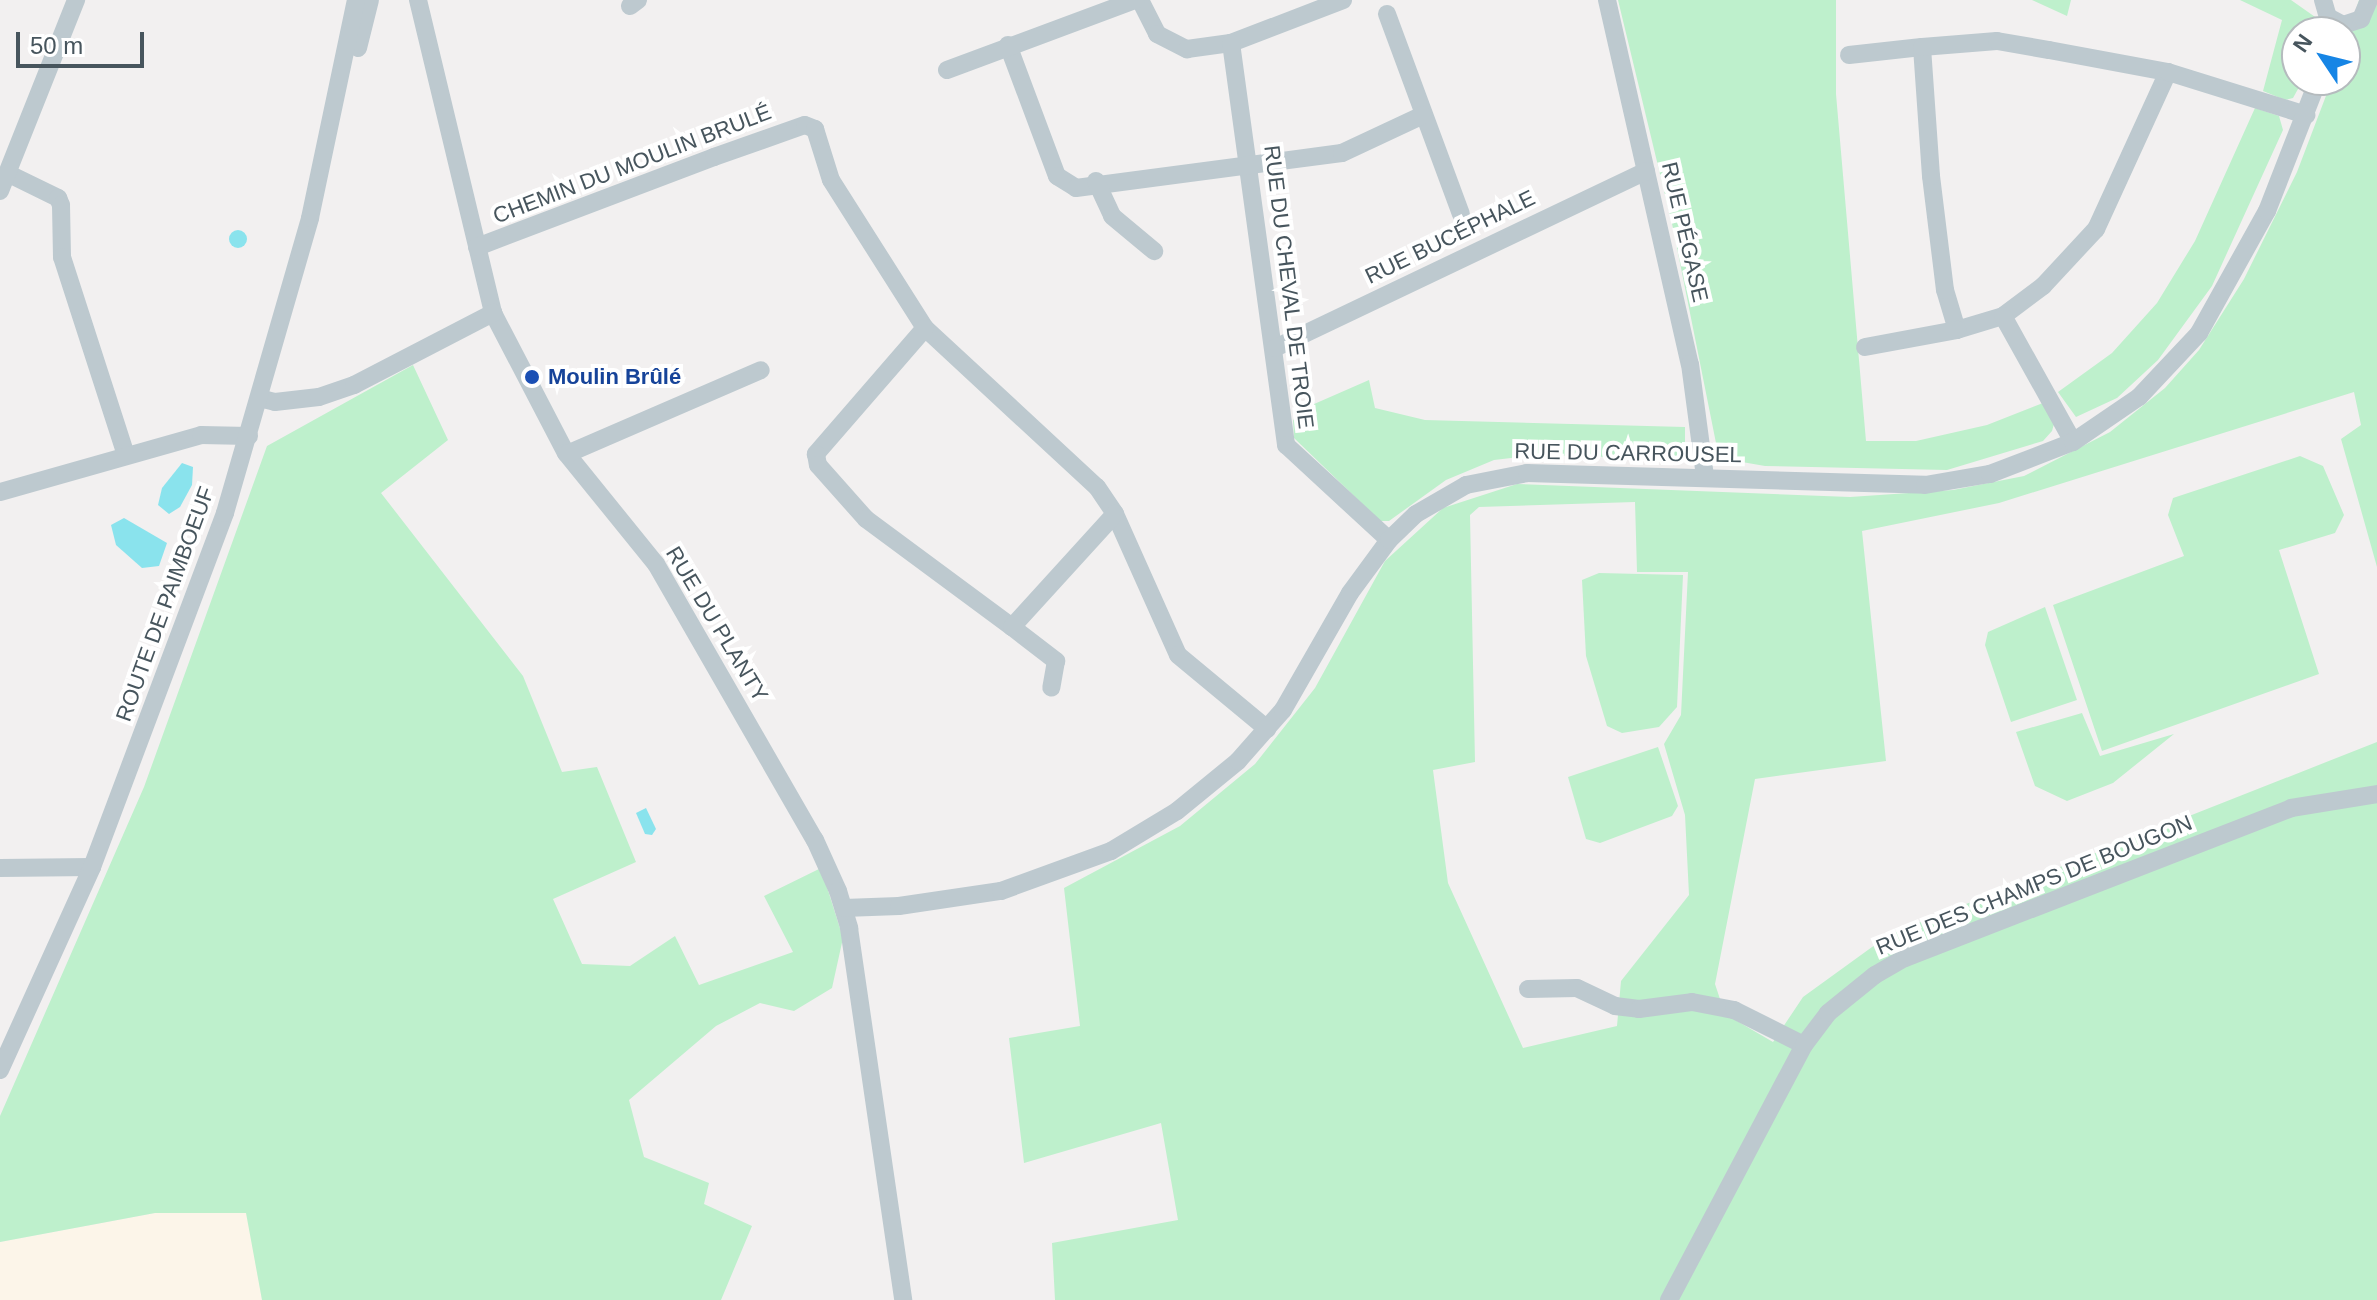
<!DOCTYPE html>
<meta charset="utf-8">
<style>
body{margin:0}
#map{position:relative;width:2377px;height:1300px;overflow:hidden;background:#f2f0f0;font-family:Arial,sans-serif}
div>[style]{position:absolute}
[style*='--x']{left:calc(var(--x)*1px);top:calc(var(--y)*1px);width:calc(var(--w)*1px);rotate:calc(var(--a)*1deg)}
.commercial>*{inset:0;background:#fcf5e9}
.green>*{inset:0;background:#bef0cc}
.water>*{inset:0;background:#8ae3ed}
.round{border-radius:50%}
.minor>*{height:18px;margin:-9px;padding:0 9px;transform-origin:9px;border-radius:9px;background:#bdc9cf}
.dots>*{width:22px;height:22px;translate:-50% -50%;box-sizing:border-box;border:4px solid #fff;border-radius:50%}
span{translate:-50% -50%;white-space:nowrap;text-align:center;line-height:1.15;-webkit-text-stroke:8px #fff;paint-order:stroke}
.street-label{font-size:22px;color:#47555d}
.transit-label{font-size:22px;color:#164399;font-weight:700}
.left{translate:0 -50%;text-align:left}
.north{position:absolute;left:2281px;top:16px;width:80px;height:80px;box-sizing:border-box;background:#fff;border:2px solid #b5bbbe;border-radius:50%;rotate:305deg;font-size:22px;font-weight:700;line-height:32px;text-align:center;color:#47555d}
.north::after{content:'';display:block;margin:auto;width:28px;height:36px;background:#1685e5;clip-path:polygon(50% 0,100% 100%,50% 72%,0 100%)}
.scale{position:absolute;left:16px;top:32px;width:128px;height:36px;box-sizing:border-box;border:4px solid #47555d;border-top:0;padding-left:10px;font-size:24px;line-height:28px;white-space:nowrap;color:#47555d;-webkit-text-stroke:6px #fff;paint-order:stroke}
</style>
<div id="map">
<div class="commercial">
<div style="clip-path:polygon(155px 1213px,247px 1213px,262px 1300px,0 1300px,0 1242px)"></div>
</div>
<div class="green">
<div style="clip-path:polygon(1618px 0,1836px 0,1836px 94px,1866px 441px,1916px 441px,1987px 425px,2043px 403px,2054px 424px,2052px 431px,2043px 441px,1947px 470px,1765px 466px,1719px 458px,1673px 228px)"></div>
<div style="clip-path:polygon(2032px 0,2071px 0,2067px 16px)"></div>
<div style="clip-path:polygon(2240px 0,2291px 0,2318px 19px,2317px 32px,2297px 32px,2297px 80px,2303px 80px,2293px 98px,2285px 100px,2263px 91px,2282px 20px)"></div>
<div style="clip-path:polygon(evenodd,2359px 0,2377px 0,2377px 567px,2341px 439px,2361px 425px,2354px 392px,1999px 503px,1862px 531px,1886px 761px,1755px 779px,1715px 984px,1725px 1014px,1773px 1042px,1803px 997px,1890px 934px,2377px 742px,2377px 1300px,1055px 1300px,1052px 1243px,1178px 1220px,1161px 1123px,1024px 1163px,1009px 1038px,1080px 1026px,1064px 888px,1180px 826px,1255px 764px,1315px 688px,1385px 561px,1443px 508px,1517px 484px,1850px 497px,1953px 490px,2024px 476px,2110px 432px,2165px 388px,2199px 350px,2244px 279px,2297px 172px,2332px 80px,2345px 80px,2345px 45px,2359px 0,1635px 502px,1637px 572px,1688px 572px,1681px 715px,1664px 744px,1685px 815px,1689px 895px,1621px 981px,1617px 1026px,1523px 1048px,1448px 883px,1433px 770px,1475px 762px,1470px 515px,1479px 507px,1635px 502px)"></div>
<div style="clip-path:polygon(2255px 108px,2279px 116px,2283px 130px,2212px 286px,2158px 360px,2117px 398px,2076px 417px,2058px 392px,2112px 353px,2157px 303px,2195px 241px)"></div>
<div style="clip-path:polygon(413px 365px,448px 440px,381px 493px,523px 676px,562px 772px,597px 767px,636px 862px,553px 899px,582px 964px,630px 966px,675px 936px,699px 985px,793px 952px,764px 896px,821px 868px,843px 938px,832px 988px,794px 1011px,760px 1003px,716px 1026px,629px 1100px,644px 1157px,709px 1183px,704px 1204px,752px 1226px,721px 1300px,262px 1300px,246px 1213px,155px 1213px,0 1242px,0 1116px,144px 787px,267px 446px)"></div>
<div style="clip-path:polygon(1369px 380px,1375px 408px,1425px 420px,1685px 427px,1685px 459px,1536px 455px,1494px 460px,1446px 480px,1389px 521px,1380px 521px,1294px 438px,1293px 420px,1305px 408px)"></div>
<div style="clip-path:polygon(2300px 456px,2323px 466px,2344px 515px,2335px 533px,2279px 550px,2319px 674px,2102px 751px,2053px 605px,2184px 556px,2168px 515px,2173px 498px)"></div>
<div style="clip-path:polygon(1599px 573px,1683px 575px,1677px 707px,1659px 727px,1622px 733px,1607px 726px,1586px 656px,1582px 580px)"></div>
<div style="clip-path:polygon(2045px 607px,2077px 700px,2011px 722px,1985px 645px,1988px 632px)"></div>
<div style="clip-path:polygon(2082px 713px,2100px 756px,2174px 734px,2113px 783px,2067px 801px,2035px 786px,2016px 732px)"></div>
<div style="clip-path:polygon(1658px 747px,1678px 806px,1672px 816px,1600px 843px,1586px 839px,1568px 777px)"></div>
</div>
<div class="water">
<div class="round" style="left:229px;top:230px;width:18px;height:18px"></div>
<div style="clip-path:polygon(182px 463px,193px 467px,192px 485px,180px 507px,169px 514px,158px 505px,162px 488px)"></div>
<div style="clip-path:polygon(124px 518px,167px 543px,159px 566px,142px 568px,116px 545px,111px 525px)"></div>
<div style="clip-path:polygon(646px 808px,656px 829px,652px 835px,645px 834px,636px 813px)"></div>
</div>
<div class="minor">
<div style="--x:418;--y:0;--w:322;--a:76.5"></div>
<div style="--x:493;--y:313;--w:158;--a:62.5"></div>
<div style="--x:566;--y:453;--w:143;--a:51"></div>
<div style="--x:656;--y:564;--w:319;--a:60.1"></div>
<div style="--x:815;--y:840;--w:56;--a:65.7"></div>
<div style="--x:838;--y:891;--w:39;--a:73"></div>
<div style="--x:849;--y:928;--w:376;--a:81.7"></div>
<div style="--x:1140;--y:0;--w:38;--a:63"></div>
<div style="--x:1157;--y:34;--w:34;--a:27"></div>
<div style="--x:1187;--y:49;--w:44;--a:-7.8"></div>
<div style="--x:1231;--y:43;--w:120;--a:-21"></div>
<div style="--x:1607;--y:0;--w:373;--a:77.2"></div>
<div style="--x:1690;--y:364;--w:113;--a:82.4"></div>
<div style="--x:2323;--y:0;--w:18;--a:74"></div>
<div style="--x:2328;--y:17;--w:17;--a:28"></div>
<div style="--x:2343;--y:25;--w:19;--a:-18"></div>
<div style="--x:2361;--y:19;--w:21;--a:-67"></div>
<div style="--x:630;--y:6;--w:10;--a:-37"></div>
<div style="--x:1387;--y:14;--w:213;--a:69.7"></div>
<div style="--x:1231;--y:43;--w:406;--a:82.2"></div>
<div style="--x:1286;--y:445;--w:140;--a:42.7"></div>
<div style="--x:1008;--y:45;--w:140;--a:69.5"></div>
<div style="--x:1057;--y:176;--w:22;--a:32"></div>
<div style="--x:1076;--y:188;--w:268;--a:-7.5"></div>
<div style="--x:1342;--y:153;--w:89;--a:-25.1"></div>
<div style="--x:358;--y:48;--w:49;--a:-76"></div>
<div style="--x:1849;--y:55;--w:73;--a:-6.3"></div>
<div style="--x:947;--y:70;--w:201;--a:-20.4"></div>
<div style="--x:2168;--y:72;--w:173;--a:114.6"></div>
<div style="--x:2096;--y:229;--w:78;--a:132.9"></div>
<div style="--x:2043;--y:286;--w:50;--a:143.1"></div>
<div style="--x:2003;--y:316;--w:48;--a:163.1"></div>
<div style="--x:1957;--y:330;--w:42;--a:-106.7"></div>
<div style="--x:1945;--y:290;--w:115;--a:-97"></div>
<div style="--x:1931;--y:176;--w:129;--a:-94"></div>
<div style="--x:1922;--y:47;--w:75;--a:-4.6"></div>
<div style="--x:1997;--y:41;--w:53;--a:9.8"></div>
<div style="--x:2049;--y:50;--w:121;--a:10.5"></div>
<div style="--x:2168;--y:72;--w:145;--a:17.3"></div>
<div style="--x:9;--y:174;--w:55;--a:26.1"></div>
<div style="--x:58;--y:198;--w:8;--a:67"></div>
<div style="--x:61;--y:205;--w:52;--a:88.9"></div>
<div style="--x:62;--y:257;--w:208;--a:72.1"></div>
<div style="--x:1096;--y:181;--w:38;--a:65"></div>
<div style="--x:1112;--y:216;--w:55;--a:39.8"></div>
<div style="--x:0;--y:191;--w:206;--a:-68.3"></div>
<div style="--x:477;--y:247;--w:254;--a:-20.8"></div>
<div style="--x:714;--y:157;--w:96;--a:-19.4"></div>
<div style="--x:805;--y:125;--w:11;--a:22"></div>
<div style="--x:815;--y:129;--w:53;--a:72.6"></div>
<div style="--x:831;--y:180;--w:175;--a:57.6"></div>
<div style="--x:925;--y:328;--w:234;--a:42.8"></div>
<div style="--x:1097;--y:487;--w:32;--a:56"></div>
<div style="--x:1115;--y:514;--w:154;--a:65.9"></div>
<div style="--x:1178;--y:655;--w:116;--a:39.7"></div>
<div style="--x:2003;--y:316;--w:144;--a:60.9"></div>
<div style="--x:925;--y:328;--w:167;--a:130.9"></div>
<div style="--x:816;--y:454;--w:11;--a:80"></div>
<div style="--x:818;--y:465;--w:72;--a:48.4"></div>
<div style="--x:866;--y:519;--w:182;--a:36.5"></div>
<div style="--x:1012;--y:627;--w:153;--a:-47.7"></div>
<div style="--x:1865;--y:347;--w:94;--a:-10.5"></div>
<div style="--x:1275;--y:348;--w:411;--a:-25.5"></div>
<div style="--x:259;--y:398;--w:16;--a:14"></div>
<div style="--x:275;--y:402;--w:44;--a:-6.5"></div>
<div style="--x:319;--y:397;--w:37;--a:-19"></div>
<div style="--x:354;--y:385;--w:157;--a:-27.4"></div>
<div style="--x:567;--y:454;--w:211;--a:-23.4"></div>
<div style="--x:0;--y:492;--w:209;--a:-15.8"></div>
<div style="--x:201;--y:435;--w:48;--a:1.2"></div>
<div style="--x:1012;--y:627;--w:56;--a:37.7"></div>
<div style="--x:1056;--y:661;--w:27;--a:100"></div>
<div style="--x:0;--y:868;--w:92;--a:-0.6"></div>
<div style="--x:844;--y:908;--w:55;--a:-2.1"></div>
<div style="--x:899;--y:906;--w:103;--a:-8.4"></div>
<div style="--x:1001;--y:891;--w:117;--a:-20"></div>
<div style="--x:1111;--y:851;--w:77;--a:-31.2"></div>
<div style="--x:1177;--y:811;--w:79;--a:-39.3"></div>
<div style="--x:1238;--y:761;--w:68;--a:-48.6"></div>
<div style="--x:1283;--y:710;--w:135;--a:-60.2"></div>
<div style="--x:1350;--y:593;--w:66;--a:-53.7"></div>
<div style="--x:1389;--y:540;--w:37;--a:-44"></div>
<div style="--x:1416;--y:514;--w:58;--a:-30.1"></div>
<div style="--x:1466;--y:485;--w:62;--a:-11.1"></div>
<div style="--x:1527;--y:473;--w:398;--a:1.7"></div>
<div style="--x:1925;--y:485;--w:66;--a:-9.6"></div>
<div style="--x:1990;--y:474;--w:89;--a:-21.1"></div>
<div style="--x:2073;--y:442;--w:80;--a:-34.3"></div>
<div style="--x:2139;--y:397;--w:88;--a:-46.8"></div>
<div style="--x:2199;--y:333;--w:140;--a:-60.9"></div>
<div style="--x:2267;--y:211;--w:141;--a:-68.7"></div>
<div style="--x:1528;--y:989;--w:49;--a:-1.2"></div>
<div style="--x:1577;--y:988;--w:42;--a:25.3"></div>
<div style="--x:1615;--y:1006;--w:24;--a:7"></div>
<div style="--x:1639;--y:1009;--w:53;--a:-7.5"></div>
<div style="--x:1692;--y:1002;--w:43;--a:10.8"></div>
<div style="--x:1734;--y:1010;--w:78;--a:26.6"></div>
<div style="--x:0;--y:1070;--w:223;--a:-65.6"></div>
<div style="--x:92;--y:867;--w:378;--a:-69.4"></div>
<div style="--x:225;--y:513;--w:307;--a:-73.9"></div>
<div style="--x:310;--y:218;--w:223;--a:-78.1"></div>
<div style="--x:1669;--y:1300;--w:289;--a:-62.1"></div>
<div style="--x:1804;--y:1045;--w:40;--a:-53"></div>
<div style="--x:1828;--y:1013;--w:60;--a:-39"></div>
<div style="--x:1875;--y:975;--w:34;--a:-30"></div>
<div style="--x:1905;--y:958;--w:414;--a:-21.2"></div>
<div style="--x:2291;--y:808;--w:87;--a:-9.2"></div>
</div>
<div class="dots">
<div style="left:532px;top:377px;background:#1a4fb4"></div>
</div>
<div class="street-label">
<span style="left:632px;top:164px;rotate:-21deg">CHEMIN DU MOULIN BRULÉ</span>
<span style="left:1685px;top:232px;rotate:77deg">RUE PÉGASE</span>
<span style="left:1450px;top:237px;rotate:-26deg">RUE BUCÉPHALE</span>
<span style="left:1289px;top:287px;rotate:83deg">RUE DU CHEVAL DE TROIE</span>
<span style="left:1628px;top:453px;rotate:1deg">RUE DU CARROUSEL</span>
<span style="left:165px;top:604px;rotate:-70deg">ROUTE DE PAIMBOEUF</span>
<span style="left:717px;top:624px;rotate:59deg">RUE DU PLANTY</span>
<span style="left:2034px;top:885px;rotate:-22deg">RUE DES CHAMPS DE BOUGON</span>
</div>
<div class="transit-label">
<span class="left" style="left:548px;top:377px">Moulin Brûlé</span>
</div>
<div class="north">N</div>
<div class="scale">50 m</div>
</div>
